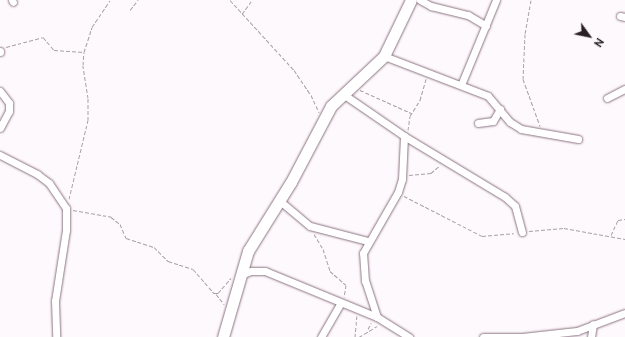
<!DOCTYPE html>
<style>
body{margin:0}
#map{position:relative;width:625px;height:337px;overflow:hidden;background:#fef9fc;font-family:Ubuntu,sans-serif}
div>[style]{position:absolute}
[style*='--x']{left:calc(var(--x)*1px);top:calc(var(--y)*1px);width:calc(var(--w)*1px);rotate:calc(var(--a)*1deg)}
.path>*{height:1px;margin-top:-0.5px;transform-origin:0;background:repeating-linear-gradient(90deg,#a7a1a5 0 4px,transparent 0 6px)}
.roads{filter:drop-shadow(0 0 1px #8a7381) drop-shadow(0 0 1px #8a7381)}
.street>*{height:7px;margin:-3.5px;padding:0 3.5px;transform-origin:3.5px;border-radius:3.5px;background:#fff}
.secondary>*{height:11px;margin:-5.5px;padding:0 5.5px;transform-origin:5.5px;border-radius:5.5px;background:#fff}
span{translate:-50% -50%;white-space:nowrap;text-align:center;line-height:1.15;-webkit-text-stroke:3px #fef9fc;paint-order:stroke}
.north{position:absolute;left:569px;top:16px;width:40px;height:40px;-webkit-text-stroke:3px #fef9fc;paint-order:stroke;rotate:123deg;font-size:11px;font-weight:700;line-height:16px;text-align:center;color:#292026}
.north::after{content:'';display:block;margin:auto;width:14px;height:18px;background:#292026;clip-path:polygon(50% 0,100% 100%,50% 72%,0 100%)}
</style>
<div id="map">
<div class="path">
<div style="--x:230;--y:0;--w:95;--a:47.6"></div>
<div style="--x:294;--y:70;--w:30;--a:56"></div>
<div style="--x:311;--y:95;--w:19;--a:65"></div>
<div style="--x:531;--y:0;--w:35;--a:100"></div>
<div style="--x:525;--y:34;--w:45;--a:92.5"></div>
<div style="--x:523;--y:79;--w:50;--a:70.1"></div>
<div style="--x:130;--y:10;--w:13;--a:-51"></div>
<div style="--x:242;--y:14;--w:17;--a:-54"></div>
<div style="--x:6;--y:47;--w:38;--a:-15"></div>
<div style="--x:43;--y:37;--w:17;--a:50"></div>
<div style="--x:54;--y:50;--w:30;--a:4"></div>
<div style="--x:360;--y:90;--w:56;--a:24.3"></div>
<div style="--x:408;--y:130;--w:14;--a:-82"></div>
<div style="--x:410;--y:116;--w:19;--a:-58"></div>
<div style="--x:420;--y:100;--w:22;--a:-74"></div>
<div style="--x:409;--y:175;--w:22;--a:-5"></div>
<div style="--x:431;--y:173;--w:11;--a:-41"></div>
<div style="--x:404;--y:196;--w:88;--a:27.1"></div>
<div style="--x:482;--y:236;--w:32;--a:-5"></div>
<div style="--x:69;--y:199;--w:81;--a:-76.5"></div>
<div style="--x:88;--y:120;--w:22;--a:-90"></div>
<div style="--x:88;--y:98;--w:33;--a:-99"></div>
<div style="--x:83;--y:65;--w:13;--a:-86"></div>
<div style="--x:84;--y:52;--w:26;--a:-72"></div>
<div style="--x:92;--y:27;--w:32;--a:-56"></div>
<div style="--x:73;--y:210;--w:39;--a:10"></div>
<div style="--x:111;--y:217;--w:11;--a:38"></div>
<div style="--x:120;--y:224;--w:15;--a:67"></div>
<div style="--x:126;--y:238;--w:29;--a:18"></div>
<div style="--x:154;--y:247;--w:20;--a:45"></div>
<div style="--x:168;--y:261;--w:26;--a:18"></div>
<div style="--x:193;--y:269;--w:32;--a:49"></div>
<div style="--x:214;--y:293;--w:4;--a:0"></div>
<div style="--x:218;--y:293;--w:20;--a:-49"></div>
<div style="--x:529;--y:231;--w:35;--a:-5"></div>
<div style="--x:564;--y:228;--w:62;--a:10.2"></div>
<div style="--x:314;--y:234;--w:17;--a:59"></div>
<div style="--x:323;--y:249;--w:23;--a:72"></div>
<div style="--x:330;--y:271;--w:21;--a:41"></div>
<div style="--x:346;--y:285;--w:12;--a:99"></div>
<div style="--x:611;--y:235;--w:17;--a:-65"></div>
<div style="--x:618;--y:220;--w:7;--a:-8"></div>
<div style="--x:216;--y:294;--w:13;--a:51"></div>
<div style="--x:368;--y:329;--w:7;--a:-63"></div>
<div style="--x:355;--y:337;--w:21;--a:-85"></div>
<div style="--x:359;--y:337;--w:21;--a:-31"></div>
</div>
<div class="roads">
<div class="street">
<div style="--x:12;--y:0;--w:2;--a:63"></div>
<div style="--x:420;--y:0;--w:13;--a:29"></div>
<div style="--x:431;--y:6;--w:38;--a:14"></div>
<div style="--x:468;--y:15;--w:21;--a:31"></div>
<div style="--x:620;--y:16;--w:5;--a:11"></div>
<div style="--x:0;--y:51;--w:1;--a:90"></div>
<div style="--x:384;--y:56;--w:111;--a:21"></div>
<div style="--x:488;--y:96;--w:34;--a:50"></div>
<div style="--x:510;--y:122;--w:13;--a:32"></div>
<div style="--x:521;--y:129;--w:58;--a:10"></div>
<div style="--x:461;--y:85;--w:92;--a:-67.6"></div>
<div style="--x:0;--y:91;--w:15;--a:53"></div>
<div style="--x:9;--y:103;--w:8;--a:90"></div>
<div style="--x:9;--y:111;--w:19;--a:118"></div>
<div style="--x:343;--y:94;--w:74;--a:34.5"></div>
<div style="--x:404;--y:136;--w:118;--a:31.1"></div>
<div style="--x:505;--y:197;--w:13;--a:42"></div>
<div style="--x:515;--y:206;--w:27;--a:75"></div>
<div style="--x:607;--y:98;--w:20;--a:-27"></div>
<div style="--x:478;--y:123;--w:15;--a:-8"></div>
<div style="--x:493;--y:121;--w:14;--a:-60"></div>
<div style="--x:0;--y:155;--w:42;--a:27.2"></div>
<div style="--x:37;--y:174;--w:15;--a:37"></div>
<div style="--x:49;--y:183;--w:30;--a:56"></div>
<div style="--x:66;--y:208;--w:22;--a:90"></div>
<div style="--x:66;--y:230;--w:72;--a:98.8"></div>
<div style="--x:55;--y:301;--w:36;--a:88"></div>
<div style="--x:280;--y:201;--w:39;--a:40"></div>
<div style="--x:310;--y:226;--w:60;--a:14.5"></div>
<div style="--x:241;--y:275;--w:11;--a:-22"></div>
<div style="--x:251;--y:271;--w:14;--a:0"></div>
<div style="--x:265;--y:271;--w:121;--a:22.3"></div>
<div style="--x:377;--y:317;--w:38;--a:32"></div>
<div style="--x:377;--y:317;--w:38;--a:-108"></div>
<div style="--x:365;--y:281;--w:28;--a:-94"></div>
<div style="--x:363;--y:253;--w:70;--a:-60.2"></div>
<div style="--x:398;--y:192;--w:14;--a:-73"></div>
<div style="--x:402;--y:179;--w:43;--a:-87.3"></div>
<div style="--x:321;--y:337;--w:39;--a:-60"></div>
<div style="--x:483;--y:337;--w:39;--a:0"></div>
<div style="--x:522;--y:337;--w:55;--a:-6.2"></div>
<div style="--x:577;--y:331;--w:51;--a:-20.6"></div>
<div style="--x:591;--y:337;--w:13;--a:-81"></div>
</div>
<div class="secondary">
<div style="--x:223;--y:337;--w:90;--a:-73.8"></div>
<div style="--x:248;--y:251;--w:81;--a:-58.1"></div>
<div style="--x:291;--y:182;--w:86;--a:-62.2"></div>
<div style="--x:331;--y:106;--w:73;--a:-43.3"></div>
<div style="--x:384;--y:56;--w:62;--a:-64.3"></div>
</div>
</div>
<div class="north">N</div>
</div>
